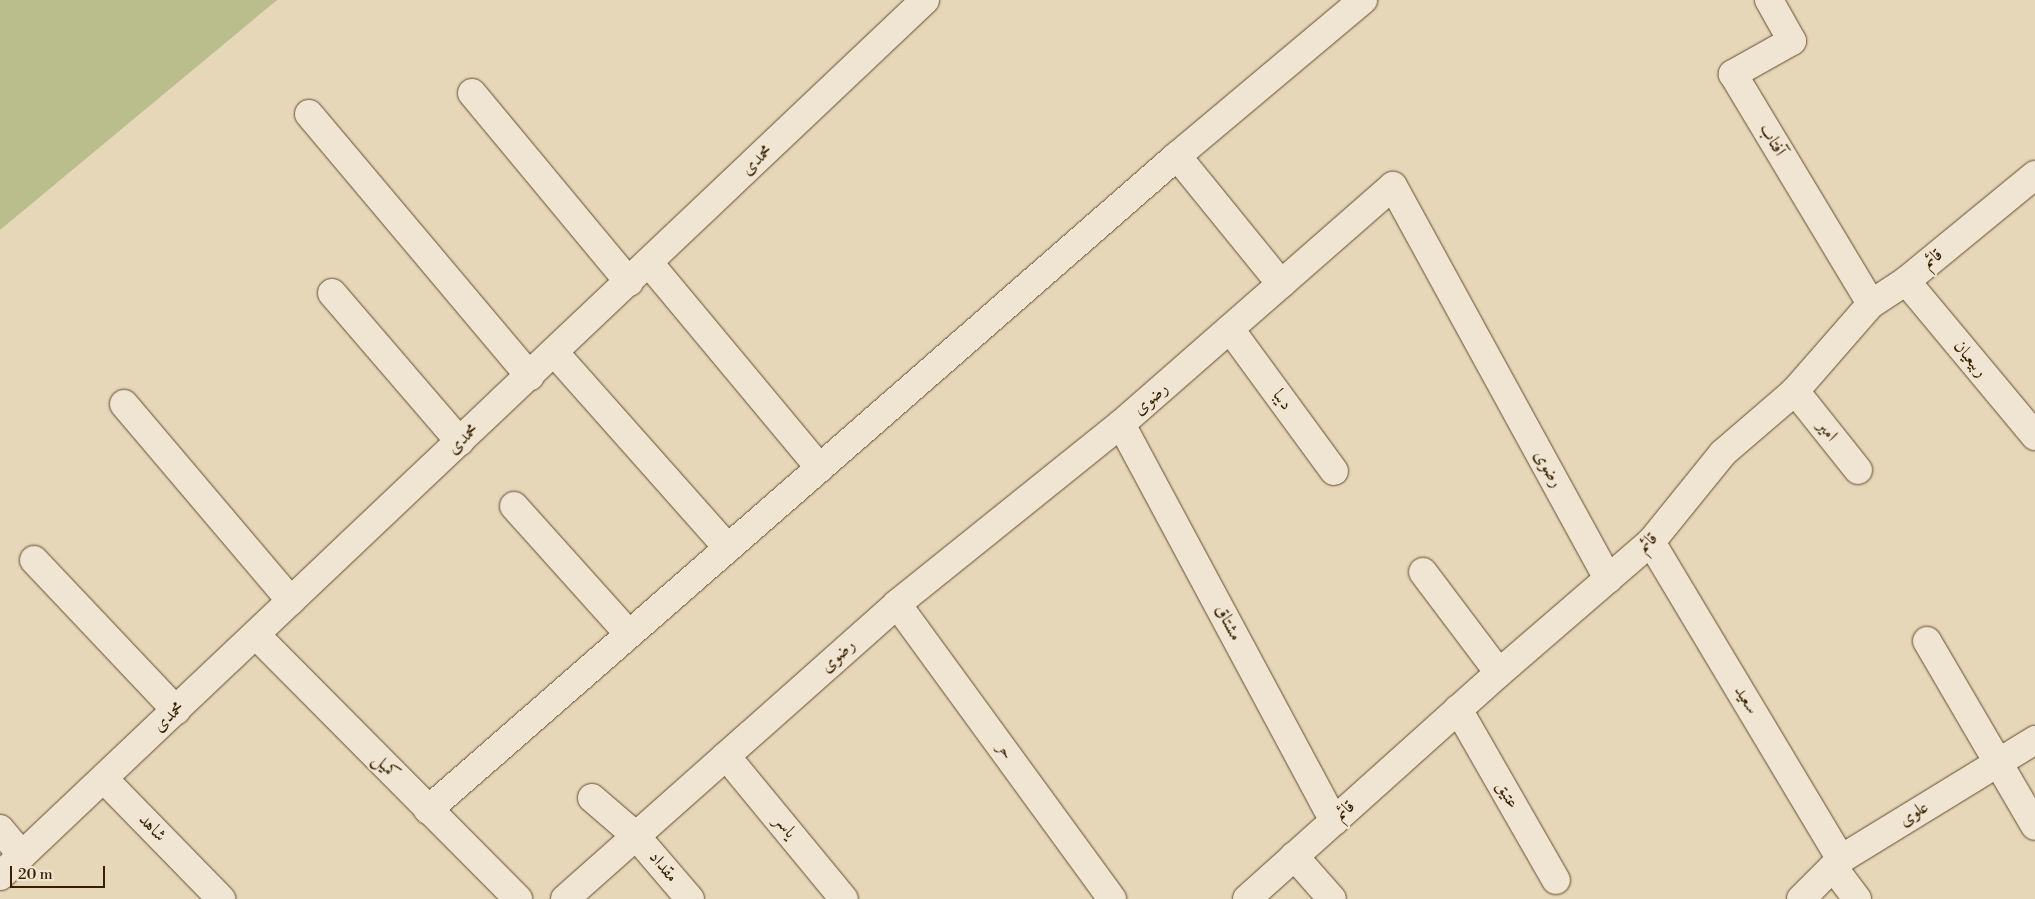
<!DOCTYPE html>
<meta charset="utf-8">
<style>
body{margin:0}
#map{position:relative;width:2035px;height:899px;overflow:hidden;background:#e6d7b9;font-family:"Libre Bodoni",Amiri,serif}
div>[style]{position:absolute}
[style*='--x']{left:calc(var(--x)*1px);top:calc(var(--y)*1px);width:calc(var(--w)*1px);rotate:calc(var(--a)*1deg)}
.green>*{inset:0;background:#babd8c}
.roads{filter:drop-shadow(0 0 1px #634d2e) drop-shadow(0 0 1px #634d2e)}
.minor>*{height:28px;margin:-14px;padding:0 14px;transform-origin:14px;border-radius:14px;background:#efe5d2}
span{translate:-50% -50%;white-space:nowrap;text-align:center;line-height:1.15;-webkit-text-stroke:4px #efe5d2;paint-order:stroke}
.street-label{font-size:18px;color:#371f00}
.scale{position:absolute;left:10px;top:866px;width:95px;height:22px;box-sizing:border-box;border:2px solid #371f00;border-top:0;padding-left:6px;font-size:15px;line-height:18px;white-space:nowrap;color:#371f00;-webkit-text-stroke:4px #efe5d2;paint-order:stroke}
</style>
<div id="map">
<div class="green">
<div style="clip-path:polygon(0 0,277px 0,0 230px)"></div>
</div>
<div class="roads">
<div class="minor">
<div style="--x:1769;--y:0;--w:47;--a:60.7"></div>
<div style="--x:1792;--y:41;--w:68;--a:150.8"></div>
<div style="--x:1733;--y:74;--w:268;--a:59"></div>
<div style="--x:472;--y:93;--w:246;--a:50.3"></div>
<div style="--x:309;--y:114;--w:343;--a:49.9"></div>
<div style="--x:1177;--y:156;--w:243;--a:-40"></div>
<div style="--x:649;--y:263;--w:267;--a:50.2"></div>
<div style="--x:1906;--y:281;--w:202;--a:50.2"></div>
<div style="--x:332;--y:293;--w:196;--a:49.3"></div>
<div style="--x:1230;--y:329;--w:176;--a:53.8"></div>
<div style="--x:554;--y:352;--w:262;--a:48.4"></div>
<div style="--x:1795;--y:391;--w:101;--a:51.4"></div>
<div style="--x:124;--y:404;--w:258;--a:49.7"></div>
<div style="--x:1121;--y:424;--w:451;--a:61.8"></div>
<div style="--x:514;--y:506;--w:172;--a:48.1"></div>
<div style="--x:1651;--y:542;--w:370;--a:59.1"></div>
<div style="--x:34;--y:560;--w:207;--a:46.6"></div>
<div style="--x:1423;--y:572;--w:126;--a:53"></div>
<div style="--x:897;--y:604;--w:365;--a:53.9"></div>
<div style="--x:256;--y:635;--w:372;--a:45.2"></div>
<div style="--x:1927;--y:641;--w:214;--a:59.7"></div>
<div style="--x:1458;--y:709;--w:197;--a:60.2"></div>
<div style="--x:726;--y:756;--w:185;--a:50.5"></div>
<div style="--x:104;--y:779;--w:168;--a:45.7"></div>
<div style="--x:592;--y:798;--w:58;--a:40.8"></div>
<div style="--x:636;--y:836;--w:83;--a:49.4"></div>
<div style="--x:428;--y:810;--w:994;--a:-41.13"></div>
<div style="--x:1177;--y:156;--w:165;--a:50.9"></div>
<div style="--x:0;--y:829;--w:34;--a:50"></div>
<div style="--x:1294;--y:856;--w:57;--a:48.5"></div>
<div style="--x:1833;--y:867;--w:40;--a:53"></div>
<div style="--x:0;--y:876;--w:1274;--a:-43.44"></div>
<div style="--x:565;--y:899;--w:444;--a:-41.6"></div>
<div style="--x:897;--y:604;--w:287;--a:-38.8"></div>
<div style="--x:1121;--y:424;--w:361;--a:-41.2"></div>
<div style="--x:1393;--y:186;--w:448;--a:61.3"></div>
<div style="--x:1247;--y:899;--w:338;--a:-41.9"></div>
<div style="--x:1499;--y:673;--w:201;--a:-40.8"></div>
<div style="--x:1651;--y:542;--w:114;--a:-51"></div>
<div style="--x:1723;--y:453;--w:95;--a:-40.7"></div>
<div style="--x:1795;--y:391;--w:116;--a:-48.9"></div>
<div style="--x:1871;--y:304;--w:42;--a:-33.3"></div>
<div style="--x:1906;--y:281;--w:167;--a:-39.4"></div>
<div style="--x:1801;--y:899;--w:57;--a:-45"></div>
<div style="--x:1841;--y:859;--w:228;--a:-31.5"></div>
</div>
</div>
<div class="street-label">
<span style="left:1772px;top:140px;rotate:59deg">آفتاب</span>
<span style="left:757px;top:160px;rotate:-43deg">محمدی</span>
<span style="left:1933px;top:259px;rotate:-39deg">قائم</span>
<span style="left:1970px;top:359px;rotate:50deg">ربیعیان</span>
<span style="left:1151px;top:399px;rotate:-41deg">رضوی</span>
<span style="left:1282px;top:400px;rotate:54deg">دیبا</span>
<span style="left:1827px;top:431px;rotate:51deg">امیر</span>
<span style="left:463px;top:439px;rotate:-43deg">محمدی</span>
<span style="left:1548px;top:469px;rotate:61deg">رضوی</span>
<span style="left:1648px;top:543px;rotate:-45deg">قائم</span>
<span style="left:1228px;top:623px;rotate:62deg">مشتاق</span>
<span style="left:838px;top:656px;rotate:-42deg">رضوی</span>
<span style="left:1746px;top:700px;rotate:59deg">سعید</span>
<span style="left:169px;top:717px;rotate:-43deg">محمدی</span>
<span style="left:1005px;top:751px;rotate:54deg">حر</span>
<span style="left:386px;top:767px;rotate:45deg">کمیل</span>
<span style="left:1507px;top:795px;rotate:60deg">عتیق</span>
<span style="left:1345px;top:811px;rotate:-42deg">قائم</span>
<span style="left:1914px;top:814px;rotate:-32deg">علوی</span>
<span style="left:785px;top:827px;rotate:51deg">یاسر</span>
<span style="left:152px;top:828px;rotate:46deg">شاهد</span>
<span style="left:663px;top:867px;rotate:50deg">مقداد</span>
</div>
<div class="scale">20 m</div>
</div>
